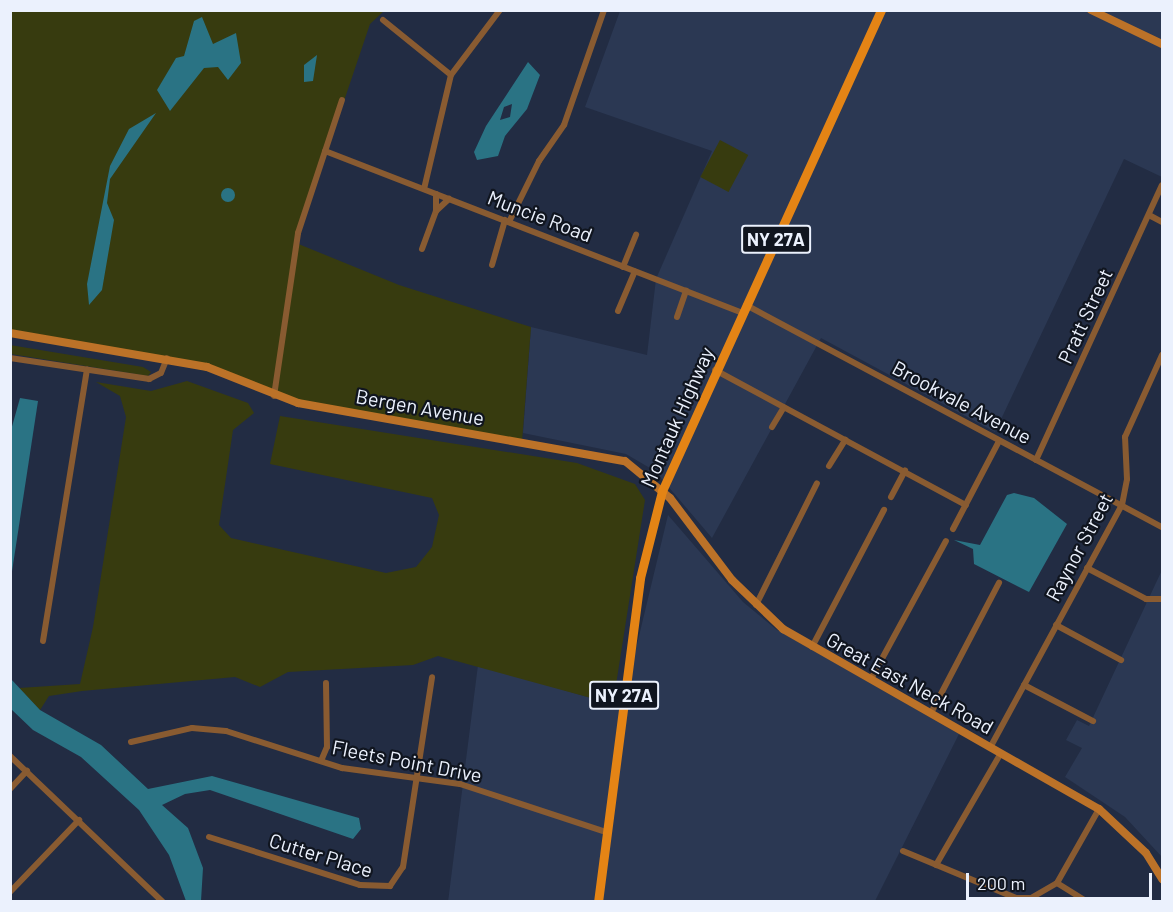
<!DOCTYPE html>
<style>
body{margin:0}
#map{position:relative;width:1173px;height:912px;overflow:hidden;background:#222c43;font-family:Barlow,sans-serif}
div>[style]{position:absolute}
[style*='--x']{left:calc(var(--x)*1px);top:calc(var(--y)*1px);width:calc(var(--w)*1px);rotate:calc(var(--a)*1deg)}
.built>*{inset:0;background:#2b3853}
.green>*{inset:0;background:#373b0f;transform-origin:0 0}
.water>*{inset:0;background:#2a7384}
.round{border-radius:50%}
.street>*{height:6px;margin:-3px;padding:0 3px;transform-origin:3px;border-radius:3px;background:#895b31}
.secondary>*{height:8px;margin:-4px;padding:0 4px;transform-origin:4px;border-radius:4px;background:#bc7228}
.primary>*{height:9px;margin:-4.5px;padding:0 4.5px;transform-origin:4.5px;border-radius:4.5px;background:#e48415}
span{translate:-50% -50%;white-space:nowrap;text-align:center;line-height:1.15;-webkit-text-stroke:4.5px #10151f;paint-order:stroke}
.shield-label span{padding:2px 4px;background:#10151f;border:2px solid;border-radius:4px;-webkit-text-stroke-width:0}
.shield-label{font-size:18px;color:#ebf1fd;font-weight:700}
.street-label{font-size:20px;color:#ebf1fd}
.frame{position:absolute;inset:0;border:12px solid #ebf1fd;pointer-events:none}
.scale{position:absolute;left:966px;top:873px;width:186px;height:27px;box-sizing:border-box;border:3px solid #ebf1fd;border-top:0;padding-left:8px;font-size:18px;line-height:21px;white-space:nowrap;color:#ebf1fd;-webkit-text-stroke:4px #10151f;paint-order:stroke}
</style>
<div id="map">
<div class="built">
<div style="clip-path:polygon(620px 11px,1162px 11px,1162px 177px,1124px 159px,995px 432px,821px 338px,712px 538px,655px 471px,626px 454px,523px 433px,531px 327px,647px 355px,656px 279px,712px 151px,585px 107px)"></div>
<div style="clip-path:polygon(668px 515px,743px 602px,777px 630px,959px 734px,875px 901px,448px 902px,478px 665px,622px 707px)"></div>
<div style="clip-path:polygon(1162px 570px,1162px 857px,1125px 817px,1065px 777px,1082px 748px,1066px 740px,1077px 720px,1089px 726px)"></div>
</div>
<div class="green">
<div style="clip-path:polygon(10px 11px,384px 11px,370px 24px,296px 243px,399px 285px,531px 327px,522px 442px,298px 403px,228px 375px,11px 333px)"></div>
<div style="left:720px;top:140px;width:32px;height:42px;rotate:28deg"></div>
<div style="clip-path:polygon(10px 345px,143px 367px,151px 372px,148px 376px,11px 354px)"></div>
<div style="clip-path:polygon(187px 381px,248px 403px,254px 413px,233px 430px,219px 525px,231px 538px,386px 573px,416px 567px,432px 547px,439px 515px,432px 498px,270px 464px,280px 416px,577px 463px,635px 484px,645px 500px,613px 704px,438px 656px,413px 665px,288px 672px,260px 687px,235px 677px,82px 691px,49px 696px,40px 710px,19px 688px,80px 684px,93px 627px,126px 417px,120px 396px,96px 382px,151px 391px)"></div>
</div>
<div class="water">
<div style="clip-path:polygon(202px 17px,213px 44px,236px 33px,241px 63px,228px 80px,218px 67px,204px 68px,170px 111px,157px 90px,176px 58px,184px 56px,194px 21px)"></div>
<div style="clip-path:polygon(317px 55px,313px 81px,304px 82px,304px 65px)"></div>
<div style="clip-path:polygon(evenodd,528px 62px,540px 75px,527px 109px,505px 136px,498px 156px,477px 160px,474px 152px,486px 126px,528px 62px,512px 104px,510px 117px,500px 120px,504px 107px,512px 104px)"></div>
<div style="clip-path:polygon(156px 113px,110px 179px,107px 203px,114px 220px,102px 290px,89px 305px,87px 284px,110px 166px,129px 129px)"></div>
<div class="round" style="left:221px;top:188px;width:14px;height:14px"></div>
<div style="clip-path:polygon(20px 398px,38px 401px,11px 578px,11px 430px)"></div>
<div style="clip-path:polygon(1014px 493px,1034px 498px,1067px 524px,1029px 592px,974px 564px,973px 549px,954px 540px,980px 545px,1007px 495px)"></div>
<div style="clip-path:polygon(11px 679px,40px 710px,101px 745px,148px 789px,212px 776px,359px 818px,361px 829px,353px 839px,210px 790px,185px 794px,162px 805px,188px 828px,203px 868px,201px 901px,186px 901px,169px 855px,139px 810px,81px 757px,33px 730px,11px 709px)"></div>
</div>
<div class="street">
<div style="--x:383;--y:20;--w:87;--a:39"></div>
<div style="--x:325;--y:151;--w:448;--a:21.2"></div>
<div style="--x:424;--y:189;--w:117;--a:-76.7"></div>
<div style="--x:451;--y:75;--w:81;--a:-53"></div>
<div style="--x:436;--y:211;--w:18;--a:-43"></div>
<div style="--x:1149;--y:215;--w:15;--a:28"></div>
<div style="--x:509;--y:222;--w:68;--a:-63.8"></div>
<div style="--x:539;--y:161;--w:44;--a:-55.2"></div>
<div style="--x:564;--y:125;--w:122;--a:-70.8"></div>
<div style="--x:422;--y:249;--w:40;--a:-69.8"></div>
<div style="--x:436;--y:211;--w:17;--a:-90"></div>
<div style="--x:492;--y:265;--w:47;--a:-73.9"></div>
<div style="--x:623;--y:267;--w:35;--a:-68"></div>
<div style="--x:746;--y:305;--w:472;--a:28.1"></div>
<div style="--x:618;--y:311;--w:43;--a:-67"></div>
<div style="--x:677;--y:317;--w:28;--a:-71"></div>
<div style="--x:10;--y:358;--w:141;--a:8.6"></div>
<div style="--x:149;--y:379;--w:13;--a:-27"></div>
<div style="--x:161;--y:373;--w:16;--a:-68"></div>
<div style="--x:715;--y:370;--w:285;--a:28.3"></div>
<div style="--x:274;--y:396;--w:165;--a:-81.6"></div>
<div style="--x:298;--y:233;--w:140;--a:-71.7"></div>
<div style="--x:772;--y:427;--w:23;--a:-59"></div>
<div style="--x:1036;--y:460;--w:302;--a:-65.4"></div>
<div style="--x:829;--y:466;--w:31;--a:-58"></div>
<div style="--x:891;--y:497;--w:30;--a:-62"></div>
<div style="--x:953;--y:529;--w:99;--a:-62.4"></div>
<div style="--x:1087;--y:568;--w:67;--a:27.7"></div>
<div style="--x:1146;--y:599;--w:16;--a:0"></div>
<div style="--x:756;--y:605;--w:136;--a:-63.4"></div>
<div style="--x:1056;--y:625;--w:74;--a:28.3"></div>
<div style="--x:43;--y:641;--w:275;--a:-80.8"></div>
<div style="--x:812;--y:647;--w:155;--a:-62.3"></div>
<div style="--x:871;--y:679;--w:157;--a:-61.5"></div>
<div style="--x:1024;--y:685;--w:78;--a:27.6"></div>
<div style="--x:931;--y:713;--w:147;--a:-62.4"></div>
<div style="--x:131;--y:742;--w:63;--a:-12.9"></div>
<div style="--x:192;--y:728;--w:34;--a:5"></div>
<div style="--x:226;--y:731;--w:122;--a:17.7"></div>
<div style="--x:342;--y:768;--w:119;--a:7.7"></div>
<div style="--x:460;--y:784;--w:154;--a:18.2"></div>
<div style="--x:991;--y:746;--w:274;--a:-61.5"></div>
<div style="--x:1122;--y:505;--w:26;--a:-79"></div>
<div style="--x:1127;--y:479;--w:42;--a:-92.7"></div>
<div style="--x:1125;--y:437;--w:90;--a:-65.7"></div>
<div style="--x:10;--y:756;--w:211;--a:43.7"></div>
<div style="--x:321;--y:761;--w:15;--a:-67"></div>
<div style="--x:327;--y:747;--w:64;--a:-90.9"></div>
<div style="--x:10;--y:789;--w:25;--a:-47"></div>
<div style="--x:209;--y:837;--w:158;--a:17.6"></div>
<div style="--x:360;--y:885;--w:30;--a:2"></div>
<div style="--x:390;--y:886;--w:23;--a:-56"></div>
<div style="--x:403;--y:867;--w:192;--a:-81.3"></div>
<div style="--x:903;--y:851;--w:122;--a:22.6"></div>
<div style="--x:1016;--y:898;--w:15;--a:0"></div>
<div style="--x:1031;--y:898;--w:30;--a:-30"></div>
<div style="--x:1057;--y:883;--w:85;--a:-60.4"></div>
<div style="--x:936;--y:865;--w:129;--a:-59.9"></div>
<div style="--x:1057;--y:883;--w:36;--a:32"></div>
<div style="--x:10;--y:892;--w:100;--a:-46.2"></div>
</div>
<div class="secondary">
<div style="--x:1091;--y:10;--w:79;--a:25.6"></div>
<div style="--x:10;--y:333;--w:200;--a:9.8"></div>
<div style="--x:207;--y:367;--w:98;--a:21.6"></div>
<div style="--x:298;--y:403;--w:332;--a:10.1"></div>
<div style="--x:625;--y:461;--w:58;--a:39.4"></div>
<div style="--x:670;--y:498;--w:103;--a:52.9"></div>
<div style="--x:732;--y:580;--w:71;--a:43.9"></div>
<div style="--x:783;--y:629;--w:364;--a:29.7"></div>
<div style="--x:1099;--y:809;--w:64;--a:43.1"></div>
<div style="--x:1146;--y:853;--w:31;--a:58"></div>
</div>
<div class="primary">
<div style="--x:598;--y:902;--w:327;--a:-82.6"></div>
<div style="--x:640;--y:578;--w:90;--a:-75.8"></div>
<div style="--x:662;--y:491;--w:529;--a:-65.52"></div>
</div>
<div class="shield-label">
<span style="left:776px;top:239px">NY 27A</span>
<span style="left:624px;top:695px">NY 27A</span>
</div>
<div class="street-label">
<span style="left:540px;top:216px;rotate:21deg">Muncie Road</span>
<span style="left:1085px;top:316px;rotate:-65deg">Pratt Street</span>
<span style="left:962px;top:402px;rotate:28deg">Brookvale Avenue</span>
<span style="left:420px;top:407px;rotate:10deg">Bergen Avenue</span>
<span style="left:677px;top:417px;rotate:-66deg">Montauk Highway</span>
<span style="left:1079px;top:547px;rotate:-62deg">Raynor Street</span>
<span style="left:910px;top:683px;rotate:29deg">Great East Neck Road</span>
<span style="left:407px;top:761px;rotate:11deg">Fleets Point Drive</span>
<span style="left:321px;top:855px;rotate:17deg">Cutter Place</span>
</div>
<div class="frame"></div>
<div class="scale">200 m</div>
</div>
